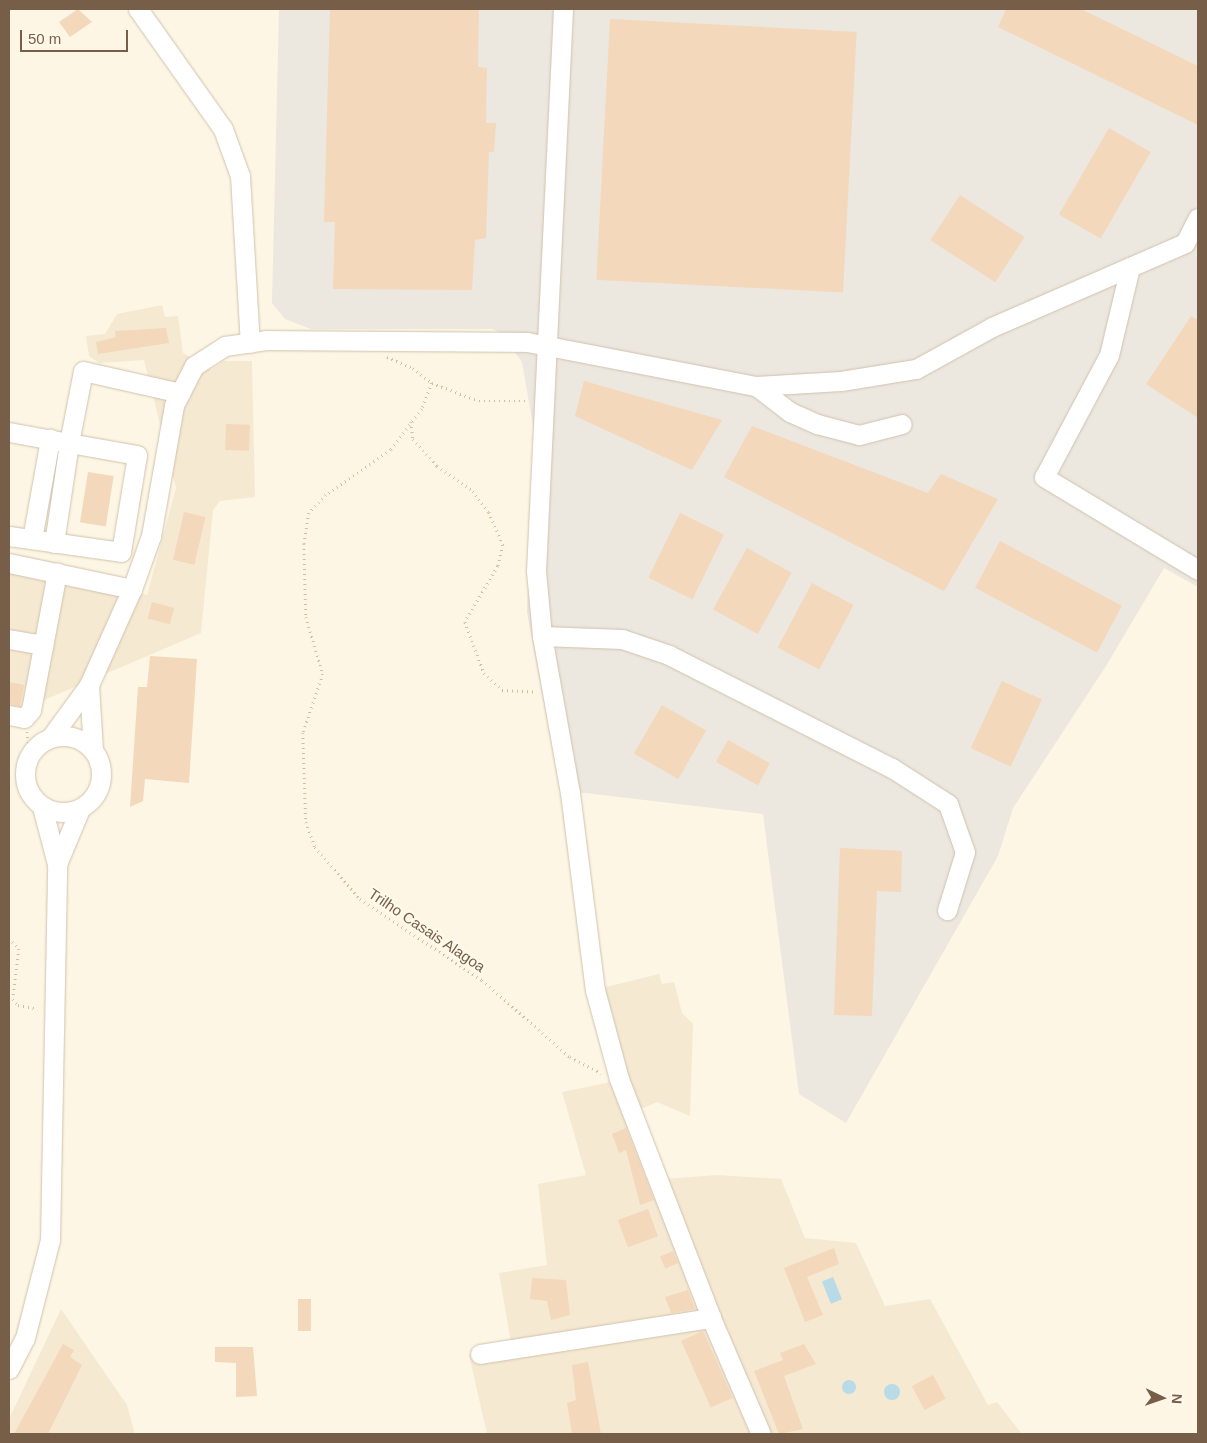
<!DOCTYPE html>
<style>
body{margin:0}
#map{position:relative;width:1207px;height:1443px;overflow:hidden;background:#fdf6e4;font-family:Arial,sans-serif}
div>[style]{position:absolute}
[style*='--x']{left:calc(var(--x)*1px);top:calc(var(--y)*1px);width:calc(var(--w)*1px);rotate:calc(var(--a)*1deg)}
.residential>*{inset:0;background:#f5e9d2}
.industrial>*{inset:0;background:#ece7df}
.water>*{inset:0;background:#b8dbe7;transform-origin:0 0}
.round{border-radius:50%}
.building>*{inset:0;background:#f3d8bb;transform-origin:0 0}
.path>*{height:2.5px;margin-top:-1.25px;transform-origin:0;background:repeating-linear-gradient(90deg,#d8bb9e 0 1px,transparent 0 5px)}
.roads{filter:drop-shadow(0 0 1px #d1c1ad) drop-shadow(0 0 1px #d1c1ad)}
.minor>*{height:19px;margin:-9.5px;padding:0 9.5px;transform-origin:9.5px;border-radius:9.5px;background:#fff}
.minor>.ring{margin:-9.5px;padding:0;box-sizing:content-box;background:none;border:19px solid #fff;border-radius:50%}
span{translate:-50% -50%;white-space:nowrap;text-align:center;line-height:1.15;-webkit-text-stroke:5px #fff9eb;paint-order:stroke}
.street-label{font-size:15px;color:#765e49}
.frame{position:absolute;inset:0;border:10px solid #765e49;pointer-events:none}
.north{position:absolute;left:1137px;top:1373px;width:50px;height:50px;-webkit-text-stroke:4px #fff9eb;paint-order:stroke;rotate:93deg;font-size:14px;font-weight:700;line-height:20px;text-align:center;color:#765e49}
.north::after{content:'';display:block;margin:auto;width:18px;height:22px;background:#765e49;clip-path:polygon(50% 0,100% 100%,50% 72%,0 100%)}
.scale{position:absolute;left:20px;top:30px;width:108px;height:22px;box-sizing:border-box;border:2px solid #765e49;border-top:0;padding-left:6px;font-size:15px;line-height:18px;white-space:nowrap;color:#765e49;-webkit-text-stroke:4px #fff9eb;paint-order:stroke}
</style>
<div id="map">
<div class="residential">
<div style="clip-path:polygon(162px 305px,165px 317px,178px 316px,183px 353px,211px 370px,224px 361px,252px 361px,255px 497px,220px 501px,213px 510px,201px 633px,21px 710px,9px 708px,9px 568px,147px 595px,176px 488px,144px 360px,99px 363px,89px 356px,86px 336px,105px 334px,117px 314px)"></div>
<div style="clip-path:polygon(659px 974px,662px 984px,674px 982px,682px 1013px,693px 1024px,690px 1116px,657px 1102px,639px 1110px,666px 1179px,717px 1175px,781px 1179px,805px 1238px,856px 1243px,885px 1306px,930px 1299px,988px 1405px,997px 1402px,1022px 1434px,487px 1434px,469px 1355px,478px 1348px,511px 1343px,499px 1273px,547px 1265px,538px 1184px,586px 1175px,562px 1092px,611px 1082px,602px 988px)"></div>
<div style="clip-path:polygon(61px 1309px,127px 1405px,135px 1434px,9px 1434px,9px 1419px)"></div>
</div>
<div class="industrial">
<div style="clip-path:polygon(279px 9px,1198px 9px,1198px 587px,1164px 568px,1106px 666px,1013px 808px,998px 856px,846px 1123px,799px 1094px,763px 814px,560px 790px,527px 612px,534px 431px,522px 362px,500px 332px,492px 329px,311px 329px,285px 319px,272px 303px)"></div>
</div>
<div class="water">
<div style="left:833px;top:1277px;width:24px;height:12px;rotate:68deg"></div>
<div class="round" style="left:842px;top:1380px;width:14px;height:14px"></div>
<div class="round" style="left:884px;top:1384px;width:16px;height:16px"></div>
</div>
<div class="building">
<div style="clip-path:polygon(78px 9px,92px 22px,70px 37px,59px 22px)"></div>
<div style="clip-path:polygon(330px 9px,479px 9px,478px 67px,487px 68px,486px 123px,496px 123px,494px 152px,489px 152px,486px 238px,475px 240px,472px 290px,333px 289px,335px 222px,324px 222px)"></div>
<div style="clip-path:polygon(1006px 9px,1081px 9px,1198px 66px,1198px 125px,998px 27px)"></div>
<div style="left:610px;top:19px;width:247px;height:261px;rotate:3deg"></div>
<div style="left:1109px;top:128px;width:48px;height:100px;rotate:30deg"></div>
<div style="left:960px;top:195px;width:77px;height:54px;rotate:33deg"></div>
<div style="clip-path:polygon(1191px 316px,1198px 320px,1198px 418px,1146px 384px)"></div>
<div style="clip-path:polygon(166px 328px,169px 343px,98px 354px,96px 342px,116px 337px,115px 331px)"></div>
<div style="clip-path:polygon(584px 381px,722px 420px,692px 470px,575px 416px)"></div>
<div style="left:226px;top:424px;width:24px;height:26px;rotate:2deg"></div>
<div style="clip-path:polygon(752px 426px,928px 493px,941px 474px,998px 499px,944px 591px,724px 477px)"></div>
<div style="left:88px;top:472px;width:26px;height:51px;rotate:9deg"></div>
<div style="left:184px;top:512px;width:22px;height:49px;rotate:13deg"></div>
<div style="left:680px;top:513px;width:49px;height:72px;rotate:26deg"></div>
<div style="left:1000px;top:541px;width:138px;height:53px;rotate:28deg"></div>
<div style="left:747px;top:548px;width:51px;height:70px;rotate:29deg"></div>
<div style="left:812px;top:583px;width:47px;height:73px;rotate:28deg"></div>
<div style="left:152px;top:602px;width:23px;height:17px;rotate:15deg"></div>
<div style="clip-path:polygon(150px 656px,197px 659px,189px 783px,145px 779px,143px 801px,130px 807px,138px 687px,147px 687px)"></div>
<div style="left:1002px;top:681px;width:44px;height:74px;rotate:25deg"></div>
<div style="clip-path:polygon(9px 682px,24px 685px,20px 706px,9px 704px)"></div>
<div style="left:662px;top:705px;width:51px;height:56px;rotate:30deg"></div>
<div style="left:728px;top:740px;width:48px;height:25px;rotate:29deg"></div>
<div style="clip-path:polygon(840px 848px,902px 851px,901px 892px,877px 891px,872px 1016px,834px 1015px)"></div>
<div style="clip-path:polygon(626px 1128px,654px 1200px,640px 1205px,626px 1150px,619px 1153px,612px 1134px)"></div>
<div style="left:648px;top:1209px;width:29px;height:32px;rotate:70deg"></div>
<div style="clip-path:polygon(834px 1248px,839px 1264px,807px 1277px,823px 1315px,805px 1322px,784px 1268px)"></div>
<div style="left:673px;top:1251px;width:13px;height:14px;rotate:67deg"></div>
<div style="clip-path:polygon(532px 1278px,566px 1280px,570px 1315px,551px 1320px,547px 1301px,530px 1299px)"></div>
<div style="clip-path:polygon(688px 1290px,695px 1309px,671px 1313px,665px 1297px)"></div>
<div style="left:298px;top:1299px;width:13px;height:32px"></div>
<div style="left:703px;top:1331px;width:73px;height:24px;rotate:66deg"></div>
<div style="clip-path:polygon(63px 1344px,74px 1350px,70px 1357px,82px 1365px,48px 1434px,14px 1434px)"></div>
<div style="clip-path:polygon(804px 1344px,816px 1364px,784px 1376px,803px 1429px,779px 1434px,754px 1371px,783px 1360px,780px 1353px)"></div>
<div style="clip-path:polygon(215px 1347px,253px 1347px,257px 1396px,236px 1397px,236px 1363px,215px 1362px)"></div>
<div style="clip-path:polygon(588px 1362px,601px 1434px,572px 1434px,567px 1403px,576px 1400px,572px 1365px)"></div>
<div style="left:933px;top:1375px;width:27px;height:24px;rotate:62deg"></div>
</div>
<div class="path">
<div style="--x:387;--y:357;--w:28;--a:23"></div>
<div style="--x:413;--y:368;--w:24;--a:38"></div>
<div style="--x:432;--y:383;--w:50;--a:21"></div>
<div style="--x:479;--y:401;--w:50;--a:0"></div>
<div style="--x:432;--y:383;--w:28;--a:111"></div>
<div style="--x:422;--y:409;--w:51;--a:127.1"></div>
<div style="--x:391;--y:450;--w:79;--a:145.3"></div>
<div style="--x:326;--y:495;--w:25;--a:133"></div>
<div style="--x:309;--y:513;--w:31;--a:99"></div>
<div style="--x:304;--y:544;--w:73;--a:88.4"></div>
<div style="--x:306;--y:617;--w:59;--a:73.4"></div>
<div style="--x:323;--y:674;--w:62;--a:108.7"></div>
<div style="--x:303;--y:733;--w:89;--a:88.1"></div>
<div style="--x:306;--y:822;--w:27;--a:70"></div>
<div style="--x:315;--y:847;--w:69;--a:49.1"></div>
<div style="--x:360;--y:899;--w:146;--a:33.6"></div>
<div style="--x:482;--y:980;--w:117;--a:41.2"></div>
<div style="--x:570;--y:1057;--w:35;--a:27"></div>
<div style="--x:411;--y:422;--w:17;--a:83"></div>
<div style="--x:413;--y:439;--w:36;--a:48"></div>
<div style="--x:437;--y:466;--w:44;--a:34.8"></div>
<div style="--x:473;--y:491;--w:26;--a:53"></div>
<div style="--x:489;--y:512;--w:36;--a:67"></div>
<div style="--x:503;--y:545;--w:22;--a:103"></div>
<div style="--x:498;--y:566;--w:65;--a:120.5"></div>
<div style="--x:465;--y:622;--w:54;--a:69.6"></div>
<div style="--x:484;--y:673;--w:25;--a:43"></div>
<div style="--x:502;--y:690;--w:34;--a:3"></div>
<div style="--x:27;--y:732;--w:21;--a:82"></div>
<div style="--x:9;--y:938;--w:15;--a:48"></div>
<div style="--x:19;--y:949;--w:50;--a:96.8"></div>
<div style="--x:13;--y:999;--w:8;--a:50"></div>
<div style="--x:18;--y:1005;--w:20;--a:11"></div>
</div>
<div class="roads">
<div class="minor">
<div style="--x:138;--y:9;--w:147;--a:54.7"></div>
<div style="--x:223;--y:129;--w:50;--a:70.1"></div>
<div style="--x:240;--y:176;--w:167;--a:86.6"></div>
<div style="--x:563;--y:9;--w:563;--a:92.75"></div>
<div style="--x:536;--y:571;--w:65;--a:84.7"></div>
<div style="--x:542;--y:636;--w:159;--a:79.9"></div>
<div style="--x:570;--y:793;--w:199;--a:82.8"></div>
<div style="--x:595;--y:990;--w:92;--a:74.9"></div>
<div style="--x:619;--y:1079;--w:256;--a:68.9"></div>
<div style="--x:711;--y:1318;--w:126;--a:66.7"></div>
<div style="--x:1130;--y:267;--w:90;--a:103.4"></div>
<div style="--x:1109;--y:355;--w:138;--a:118"></div>
<div style="--x:1044;--y:477;--w:180;--a:31.1"></div>
<div style="--x:756;--y:386;--w:43;--a:37.4"></div>
<div style="--x:790;--y:412;--w:30;--a:24"></div>
<div style="--x:817;--y:424;--w:43;--a:14.7"></div>
<div style="--x:859;--y:435;--w:44;--a:-14.3"></div>
<div style="--x:9;--y:432;--w:61;--a:10.4"></div>
<div style="--x:69;--y:443;--w:101;--a:98.5"></div>
<div style="--x:9;--y:536;--w:113;--a:8.1"></div>
<div style="--x:121;--y:552;--w:98;--a:-80.6"></div>
<div style="--x:137;--y:455;--w:69;--a:-170"></div>
<div style="--x:69;--y:443;--w:73;--a:-79"></div>
<div style="--x:83;--y:371;--w:100;--a:12.7"></div>
<div style="--x:32;--y:539;--w:102;--a:-79.8"></div>
<div style="--x:9;--y:563;--w:126;--a:11.9"></div>
<div style="--x:542;--y:636;--w:80;--a:2.1"></div>
<div style="--x:622;--y:639;--w:50;--a:18.8"></div>
<div style="--x:669;--y:655;--w:250;--a:26.9"></div>
<div style="--x:892;--y:768;--w:67;--a:32.7"></div>
<div style="--x:948;--y:804;--w:51;--a:70.5"></div>
<div style="--x:965;--y:852;--w:61;--a:107.2"></div>
<div style="--x:9;--y:639;--w:35;--a:10"></div>
<div style="--x:89;--y:685;--w:65;--a:86.5"></div>
<div style="--x:9;--y:715;--w:15;--a:11"></div>
<div style="--x:24;--y:718;--w:11;--a:-49"></div>
<div style="--x:31;--y:710;--w:140;--a:-79.3"></div>
<div class="ring" style="left:25px;top:736px;width:57px;height:57px"></div>
<div style="--x:51;--y:737;--w:64;--a:-53.8"></div>
<div style="--x:89;--y:685;--w:105;--a:-65.9"></div>
<div style="--x:132;--y:589;--w:56;--a:-70.3"></div>
<div style="--x:151;--y:536;--w:133;--a:-80"></div>
<div style="--x:174;--y:405;--w:44;--a:-62.9"></div>
<div style="--x:194;--y:366;--w:37;--a:-33"></div>
<div style="--x:225;--y:346;--w:41;--a:-8.3"></div>
<div style="--x:266;--y:340;--w:261;--a:0.4"></div>
<div style="--x:527;--y:342;--w:233;--a:10.9"></div>
<div style="--x:756;--y:386;--w:85;--a:-3.4"></div>
<div style="--x:841;--y:381;--w:76;--a:-9.1"></div>
<div style="--x:916;--y:369;--w:87;--a:-28.9"></div>
<div style="--x:992;--y:327;--w:210;--a:-23.5"></div>
<div style="--x:1185;--y:243;--w:28;--a:-63"></div>
<div style="--x:57;--y:864;--w:60;--a:-67.3"></div>
<div style="--x:480;--y:1354;--w:234;--a:-8.9"></div>
<div style="--x:9;--y:1369;--w:35;--a:-63"></div>
<div style="--x:25;--y:1338;--w:101;--a:-75.7"></div>
<div style="--x:50;--y:1240;--w:376;--a:-88.9"></div>
<div style="--x:57;--y:864;--w:59;--a:-104.7"></div>
</div>
</div>
<div class="street-label">
<span style="left:427px;top:930px;rotate:34deg">Trilho Casais Alagoa</span>
</div>
<div class="frame"></div>
<div class="north">N</div>
<div class="scale">50 m</div>
</div>
